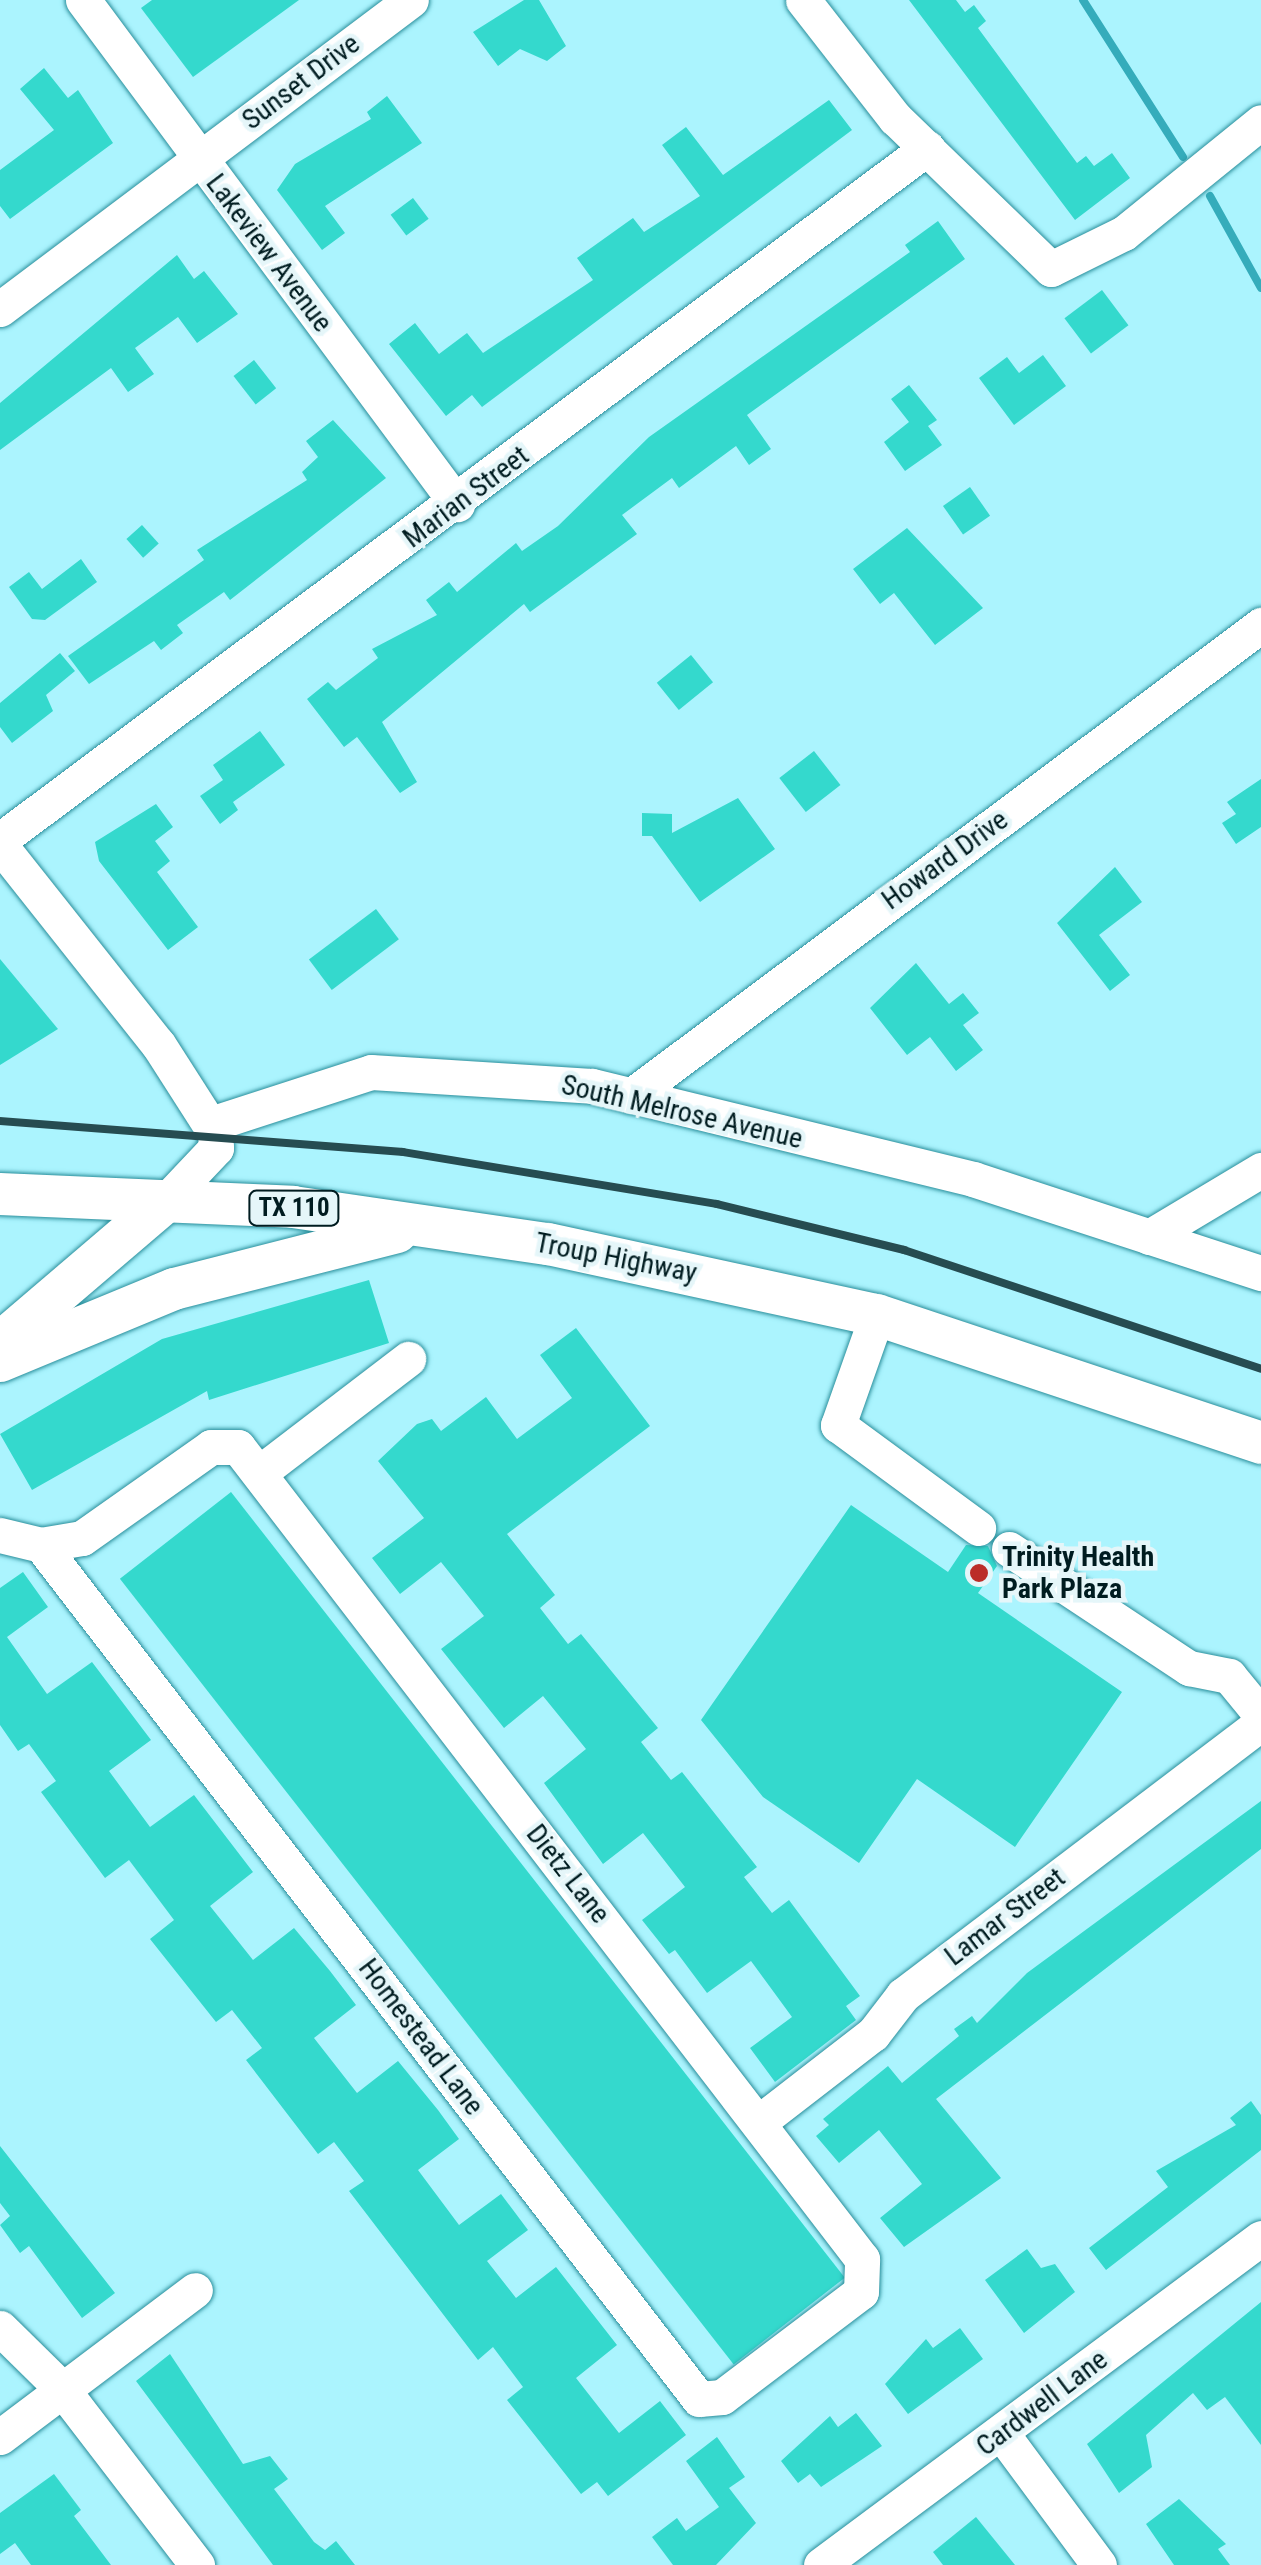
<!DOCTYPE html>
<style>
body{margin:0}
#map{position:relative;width:1261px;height:2565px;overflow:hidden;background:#abf4fe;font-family:"Roboto Condensed",sans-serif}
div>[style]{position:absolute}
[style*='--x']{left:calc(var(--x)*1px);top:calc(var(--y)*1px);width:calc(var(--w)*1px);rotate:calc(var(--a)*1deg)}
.stream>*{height:8px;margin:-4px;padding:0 4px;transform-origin:4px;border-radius:4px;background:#35acbb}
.building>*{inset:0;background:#34d9cd;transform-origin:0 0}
.roads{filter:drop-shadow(0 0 2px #298e9b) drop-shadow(0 0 2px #298e9b)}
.minor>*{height:35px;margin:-17.5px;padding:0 17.5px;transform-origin:17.5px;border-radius:17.5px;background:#fff}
.major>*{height:42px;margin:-21px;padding:0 21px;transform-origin:21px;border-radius:21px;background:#fff}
.rail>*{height:8px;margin:-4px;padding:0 4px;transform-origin:4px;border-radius:4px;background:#264c51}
.dots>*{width:28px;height:28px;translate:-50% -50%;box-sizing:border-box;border:5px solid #e5f6f9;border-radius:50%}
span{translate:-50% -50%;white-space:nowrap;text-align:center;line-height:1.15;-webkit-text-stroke:9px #e5f6f9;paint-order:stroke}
.shield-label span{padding:2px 8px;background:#e5f6f9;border:2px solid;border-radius:8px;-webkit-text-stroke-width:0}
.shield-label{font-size:25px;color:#001c20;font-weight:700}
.street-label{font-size:28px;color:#001c20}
.poi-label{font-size:28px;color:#001c20;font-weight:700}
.left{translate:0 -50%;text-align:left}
</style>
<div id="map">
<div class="stream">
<div style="--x:1083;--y:0;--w:186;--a:57.5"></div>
<div style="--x:1210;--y:196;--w:105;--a:61"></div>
</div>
<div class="building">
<div style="clip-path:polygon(152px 0,299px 0,193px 77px,141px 8px)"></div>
<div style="clip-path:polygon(524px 0,539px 0,566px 46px,547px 61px,520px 49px,498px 66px,473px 32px)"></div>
<div style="clip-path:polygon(909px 0,956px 0,965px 12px,974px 5px,986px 21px,978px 28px,1077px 163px,1086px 156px,1094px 166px,1112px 153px,1130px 178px,1075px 220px)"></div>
<div style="clip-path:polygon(44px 68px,68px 98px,78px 90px,113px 143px,10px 219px,0 206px,0 170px,54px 130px,20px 89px)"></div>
<div style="clip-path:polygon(387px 96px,422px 143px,325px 206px,345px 233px,322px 250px,277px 190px,295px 164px,371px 119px,367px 112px)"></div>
<div style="clip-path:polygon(829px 100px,852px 130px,482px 407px,472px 395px,446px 416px,389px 344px,415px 323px,439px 354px,467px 333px,483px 353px,593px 280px,577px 258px,633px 218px,644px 232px,700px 196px,662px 145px,686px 127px,723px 175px)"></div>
<div style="left:413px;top:198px;width:26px;height:28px;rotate:53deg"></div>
<div style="clip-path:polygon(938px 221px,965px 259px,747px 415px,771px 449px,749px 465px,736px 446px,679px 488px,672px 478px,622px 515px,637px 534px,530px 612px,524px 604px,382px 722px,417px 782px,400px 793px,357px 737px,344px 747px,307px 699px,328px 682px,336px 690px,378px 658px,372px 649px,437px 615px,426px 600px,449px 582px,457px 592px,516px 543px,522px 551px,558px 526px,649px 437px,910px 252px,905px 245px)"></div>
<div style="clip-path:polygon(177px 255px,194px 279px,204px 271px,238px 314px,197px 343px,178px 317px,135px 348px,154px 374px,128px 392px,111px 368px,0 450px,0 403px)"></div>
<div style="left:1102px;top:290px;width:44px;height:47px;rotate:53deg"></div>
<div style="clip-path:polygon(1043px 355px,1066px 386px,1014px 425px,979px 378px,1007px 357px,1019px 373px)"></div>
<div style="left:254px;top:360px;width:36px;height:26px;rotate:52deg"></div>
<div style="clip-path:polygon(909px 385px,937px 420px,928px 426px,942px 445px,905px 471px,884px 442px,909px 422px,891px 399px)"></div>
<div style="clip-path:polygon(333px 420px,386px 478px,230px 600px,224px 592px,177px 625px,183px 633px,161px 650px,154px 641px,89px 684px,68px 656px,204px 560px,197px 550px,307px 480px,302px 472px,318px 457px,306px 441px)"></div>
<div style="left:970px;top:487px;width:35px;height:33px;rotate:55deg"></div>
<div style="left:142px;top:525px;width:25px;height:21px;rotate:48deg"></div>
<div style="clip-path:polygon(907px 528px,983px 608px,935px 645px,894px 593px,880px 604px,853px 569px)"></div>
<div style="clip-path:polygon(81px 559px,97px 582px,45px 620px,32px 619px,9px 587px,29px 572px,42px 589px)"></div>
<div style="clip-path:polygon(60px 653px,75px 671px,46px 695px,53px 711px,12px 743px,0 727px,0 703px)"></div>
<div style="left:691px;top:655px;width:35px;height:44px;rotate:51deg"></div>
<div style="clip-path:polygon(260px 731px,285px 765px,233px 802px,238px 810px,220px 824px,200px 796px,223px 780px,213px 765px)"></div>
<div style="left:814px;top:751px;width:43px;height:44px;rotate:52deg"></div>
<div style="clip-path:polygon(1261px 779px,1261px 827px,1236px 844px,1222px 823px,1236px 814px,1227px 802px)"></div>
<div style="clip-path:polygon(738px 798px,775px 849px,700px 902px,652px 836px,642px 836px,642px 813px,672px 814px,672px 833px)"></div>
<div style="clip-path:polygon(156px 804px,173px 827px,155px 841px,170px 861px,157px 872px,198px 927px,168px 950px,99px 861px,95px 842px)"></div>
<div style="clip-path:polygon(1115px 867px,1142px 902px,1099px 935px,1130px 975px,1110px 991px,1057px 923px)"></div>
<div style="left:376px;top:909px;width:38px;height:84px;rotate:53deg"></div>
<div style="clip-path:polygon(0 959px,58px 1029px,0 1065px)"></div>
<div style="clip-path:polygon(916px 963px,949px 1004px,963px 993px,979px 1013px,963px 1025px,983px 1050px,956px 1071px,930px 1037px,907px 1055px,870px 1008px)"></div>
<div style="clip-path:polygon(369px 1280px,389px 1343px,209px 1400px,207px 1391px,32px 1490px,0 1434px,162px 1339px)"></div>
<div style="clip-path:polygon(576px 1328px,650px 1426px,507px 1534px,555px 1595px,540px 1608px,568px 1644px,581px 1634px,658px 1728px,641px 1742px,671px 1780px,682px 1772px,757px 1867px,744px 1877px,772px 1913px,789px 1900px,860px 1996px,846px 2006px,856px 2020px,775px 2082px,750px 2048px,792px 2017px,751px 1961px,707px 1993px,675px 1950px,669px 1954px,642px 1920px,685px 1887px,643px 1833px,603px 1864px,544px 1783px,586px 1749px,543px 1696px,504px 1728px,441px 1649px,484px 1616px,441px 1562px,400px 1594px,372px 1558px,424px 1518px,378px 1461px,417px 1424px,432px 1419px,441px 1431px,486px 1397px,517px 1439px,572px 1398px,540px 1355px)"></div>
<div style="left:231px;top:1492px;width:997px;height:141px;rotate:52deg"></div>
<div style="clip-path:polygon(851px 1505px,948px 1572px,966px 1545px,988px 1546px,997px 1566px,978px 1593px,1122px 1692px,1015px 1847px,917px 1779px,859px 1863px,763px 1797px,701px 1720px)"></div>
<div style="clip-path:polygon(23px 1572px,48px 1607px,7px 1637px,47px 1694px,92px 1662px,151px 1740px,109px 1771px,150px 1827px,194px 1795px,253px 1872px,210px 1906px,253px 1960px,294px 1928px,330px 1971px,356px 2005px,314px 2038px,357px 2093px,398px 2061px,438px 2110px,459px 2139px,418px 2170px,459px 2225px,501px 2194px,528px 2230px,487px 2261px,516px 2298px,556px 2267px,617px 2345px,576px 2378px,619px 2433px,660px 2401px,686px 2435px,608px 2496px,597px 2482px,581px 2494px,507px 2400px,523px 2387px,493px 2347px,478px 2360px,349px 2191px,364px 2181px,334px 2142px,318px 2154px,246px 2060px,262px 2048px,232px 2010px,216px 2022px,150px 1939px,174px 1920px,129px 1860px,105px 1878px,41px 1792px,56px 1781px,29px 1744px,18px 1751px,0 1725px,0 1588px)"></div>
<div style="clip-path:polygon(1261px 1801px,1261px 1849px,936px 2099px,1001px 2178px,904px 2247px,880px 2218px,922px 2184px,879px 2130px,839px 2163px,816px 2136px,829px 2125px,823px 2119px,888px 2066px,902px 2083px,959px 2036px,954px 2029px,972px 2016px,977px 2023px,1027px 1973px)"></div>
<div style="clip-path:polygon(1251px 2101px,1261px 2115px,1261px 2150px,1106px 2270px,1089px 2248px,1168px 2187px,1156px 2171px,1236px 2125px,1230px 2118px)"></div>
<div style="clip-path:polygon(0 2146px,115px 2293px,82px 2318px,29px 2246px,20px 2253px,0 2225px,10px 2216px,0 2203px)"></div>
<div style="clip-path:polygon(1027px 2249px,1041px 2268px,1055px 2264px,1075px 2292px,1024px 2333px,985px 2280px)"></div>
<div style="clip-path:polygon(1261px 2302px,1261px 2445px,1225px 2397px,1207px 2410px,1193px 2393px,1146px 2435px,1152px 2467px,1119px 2493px,1087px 2444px)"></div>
<div style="clip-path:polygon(960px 2328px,983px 2359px,908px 2414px,885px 2384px,926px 2339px,933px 2348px)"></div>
<div style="clip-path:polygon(170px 2354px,243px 2464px,270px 2456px,288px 2479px,274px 2489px,314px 2542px,325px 2550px,336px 2541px,355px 2565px,273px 2565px,136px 2381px)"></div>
<div style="clip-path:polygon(856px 2413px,882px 2446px,821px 2487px,810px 2474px,798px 2483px,781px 2461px,830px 2416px,838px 2427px)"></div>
<div style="clip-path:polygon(717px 2437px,745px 2477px,729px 2488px,756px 2523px,716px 2565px,673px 2565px,652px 2537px,677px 2518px,686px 2531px,719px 2507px,686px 2461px)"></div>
<div style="clip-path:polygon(54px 2474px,81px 2510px,74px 2516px,111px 2565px,31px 2565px,15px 2543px,0 2554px,0 2513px)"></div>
<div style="clip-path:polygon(1179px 2499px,1226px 2544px,1218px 2549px,1230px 2565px,1174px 2565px,1146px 2524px)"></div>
<div style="clip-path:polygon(976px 2517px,1015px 2565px,943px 2565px,933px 2552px)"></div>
</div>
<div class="roads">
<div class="minor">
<div style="--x:83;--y:0;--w:628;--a:53.42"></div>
<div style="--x:803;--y:0;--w:150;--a:52.1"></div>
<div style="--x:895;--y:118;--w:217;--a:44.1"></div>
<div style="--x:1051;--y:269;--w:81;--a:-26.3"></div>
<div style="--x:1124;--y:233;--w:176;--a:-39"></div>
<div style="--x:0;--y:309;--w:514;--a:-36.94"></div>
<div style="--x:0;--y:840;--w:1157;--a:-36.74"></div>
<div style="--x:0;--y:845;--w:254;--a:51.6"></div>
<div style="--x:158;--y:1044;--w:106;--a:57.4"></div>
<div style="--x:215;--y:1133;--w:15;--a:86"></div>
<div style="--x:216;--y:1148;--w:76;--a:133.4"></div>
<div style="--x:631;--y:1096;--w:787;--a:-36.78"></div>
<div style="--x:211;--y:1124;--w:168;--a:-18"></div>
<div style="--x:371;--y:1072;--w:221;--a:3.6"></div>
<div style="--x:592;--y:1086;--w:392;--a:13.7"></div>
<div style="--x:973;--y:1179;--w:303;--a:18.1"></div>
<div style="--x:1149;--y:1237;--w:131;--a:-30.9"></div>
<div style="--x:877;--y:1315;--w:117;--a:109.5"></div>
<div style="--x:838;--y:1425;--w:174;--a:36.3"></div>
<div style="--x:259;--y:1473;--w:188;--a:-37.4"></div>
<div style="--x:0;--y:1535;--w:42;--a:13.7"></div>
<div style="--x:41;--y:1545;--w:1078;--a:52.39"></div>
<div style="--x:699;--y:2399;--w:23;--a:-5"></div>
<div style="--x:722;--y:2397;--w:174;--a:-37.1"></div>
<div style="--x:861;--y:2292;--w:33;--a:-88"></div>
<div style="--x:862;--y:2259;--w:1024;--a:-127.54"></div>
<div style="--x:238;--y:1447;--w:27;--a:180"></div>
<div style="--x:211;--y:1447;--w:158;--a:144.8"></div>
<div style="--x:82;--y:1538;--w:42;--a:170.3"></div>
<div style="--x:1009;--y:1549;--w:216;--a:33.5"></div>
<div style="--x:1189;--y:1668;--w:41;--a:11.3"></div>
<div style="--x:1229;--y:1676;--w:50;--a:50.6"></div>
<div style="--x:759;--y:2122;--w:144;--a:-37.7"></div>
<div style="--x:873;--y:2034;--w:49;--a:-52.4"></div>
<div style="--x:903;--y:1995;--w:450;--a:-37.2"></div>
<div style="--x:0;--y:2328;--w:87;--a:44.5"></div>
<div style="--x:62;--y:2389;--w:222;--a:52.5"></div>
<div style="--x:1002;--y:2434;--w:163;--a:53.5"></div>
<div style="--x:0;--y:2437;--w:244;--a:-37"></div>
<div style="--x:821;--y:2565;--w:548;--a:-36.62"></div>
</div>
<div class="major">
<div style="--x:0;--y:1194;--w:293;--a:2.5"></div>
<div style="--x:293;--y:1207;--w:258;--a:8.3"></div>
<div style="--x:548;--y:1244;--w:337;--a:12.2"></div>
<div style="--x:877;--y:1315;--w:405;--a:18.4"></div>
<div style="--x:0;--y:1343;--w:216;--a:-40.5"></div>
<div style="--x:0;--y:1361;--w:188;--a:-22.5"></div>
<div style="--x:174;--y:1289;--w:230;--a:-14.3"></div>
</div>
</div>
<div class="rail">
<div style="--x:0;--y:1121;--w:404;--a:4.4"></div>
<div style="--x:403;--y:1152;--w:318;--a:9.4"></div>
<div style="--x:717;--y:1204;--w:193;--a:13.8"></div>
<div style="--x:904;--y:1250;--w:376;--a:18.4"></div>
</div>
<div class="dots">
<div style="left:979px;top:1573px;background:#bb2d28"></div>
</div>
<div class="shield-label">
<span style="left:294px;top:1208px">TX 110</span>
</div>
<div class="street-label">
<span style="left:301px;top:82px;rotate:-37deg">Sunset Drive</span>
<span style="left:269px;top:253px;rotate:53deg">Lakeview Avenue</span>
<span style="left:466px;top:497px;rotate:-37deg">Marian Street</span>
<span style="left:945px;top:860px;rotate:-36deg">Howard Drive</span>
<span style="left:682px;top:1112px;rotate:13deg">South Melrose Avenue</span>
<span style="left:616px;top:1258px;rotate:11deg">Troup Highway</span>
<span style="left:568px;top:1874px;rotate:52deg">Dietz Lane</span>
<span style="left:1005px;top:1917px;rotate:-37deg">Lamar Street</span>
<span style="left:421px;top:2037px;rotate:53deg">Homestead Lane</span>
<span style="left:1042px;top:2403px;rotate:-37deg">Cardwell Lane</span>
</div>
<div class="poi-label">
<span class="left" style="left:1002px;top:1573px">Trinity Health<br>Park Plaza</span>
</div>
</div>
